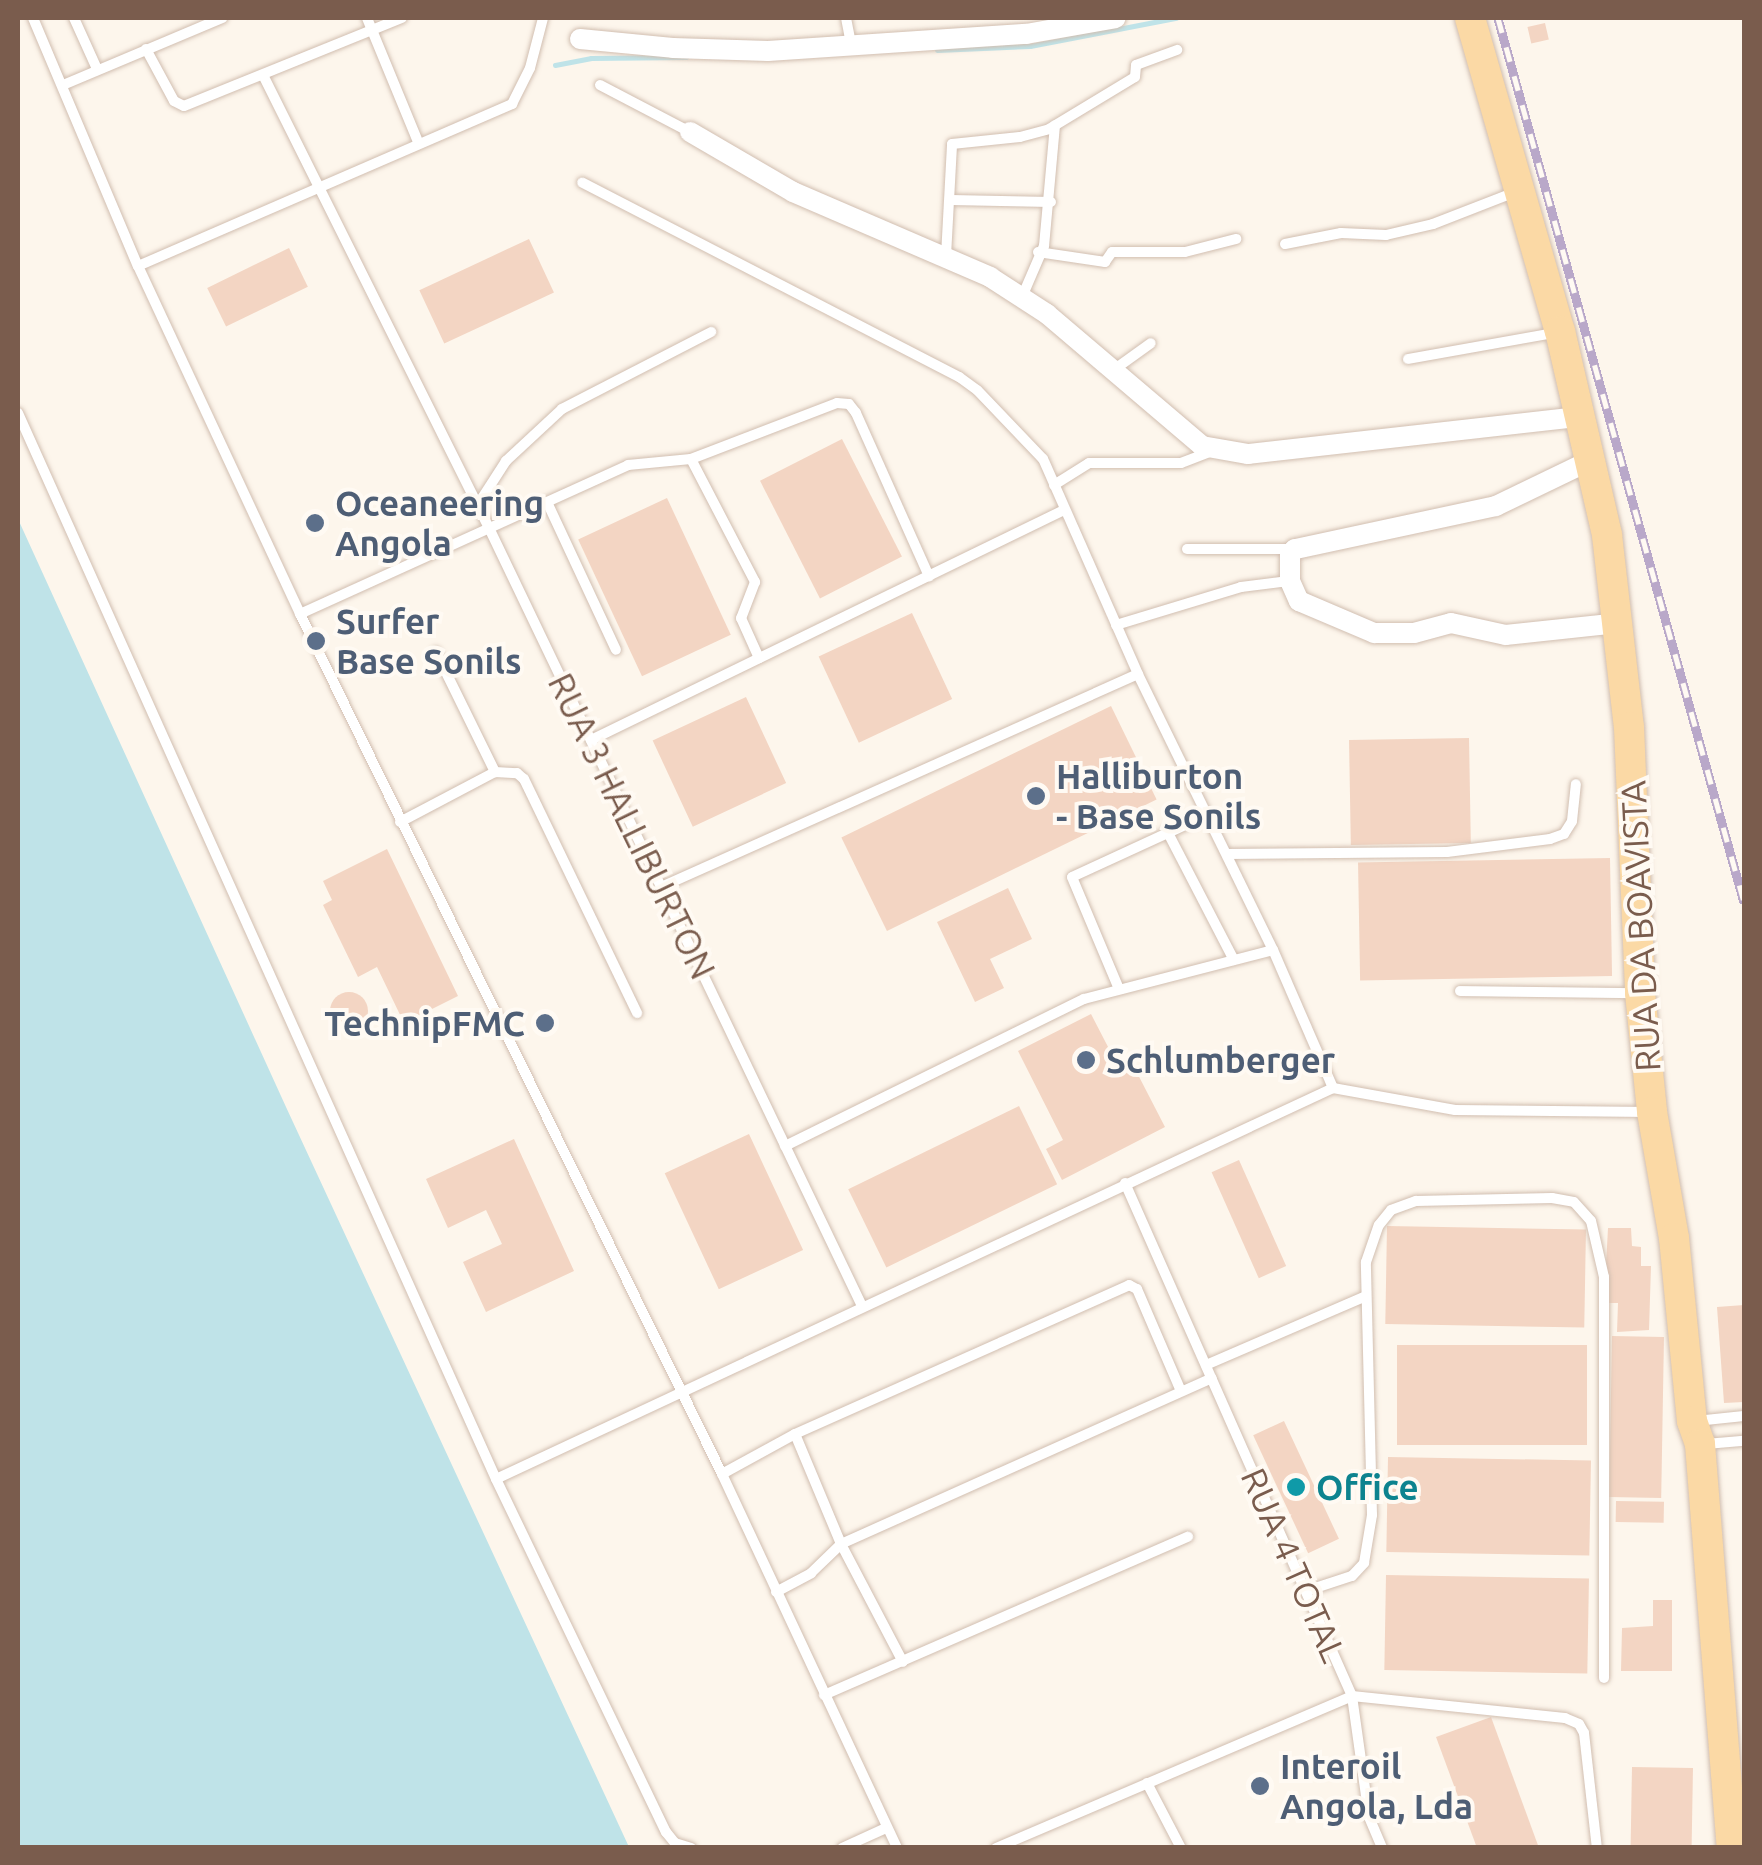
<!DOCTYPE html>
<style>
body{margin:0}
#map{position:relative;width:1762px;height:1865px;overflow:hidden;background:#fdf6ec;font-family:Ubuntu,sans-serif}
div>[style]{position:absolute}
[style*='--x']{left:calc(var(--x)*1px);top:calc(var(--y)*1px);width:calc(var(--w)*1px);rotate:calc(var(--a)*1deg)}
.water>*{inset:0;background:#bfe3e8}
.stream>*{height:5px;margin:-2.5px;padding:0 2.5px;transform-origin:2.5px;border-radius:2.5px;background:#bfe3e8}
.building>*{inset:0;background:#f3d5c3;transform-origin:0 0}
.round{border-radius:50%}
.roads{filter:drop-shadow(0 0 2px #d1beb0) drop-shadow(0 0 2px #d1beb0)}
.lane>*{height:10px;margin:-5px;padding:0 5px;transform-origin:5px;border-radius:5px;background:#fff}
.street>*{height:20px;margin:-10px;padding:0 10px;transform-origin:10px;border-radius:10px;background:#fff}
.primary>*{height:30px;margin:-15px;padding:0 15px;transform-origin:15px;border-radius:15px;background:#fbd9a5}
.rail>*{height:9px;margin-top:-4.5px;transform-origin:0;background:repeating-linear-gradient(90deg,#fffaf3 0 15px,#b9a8c9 0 30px);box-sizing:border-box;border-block:2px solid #b9a8c9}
.dots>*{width:28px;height:28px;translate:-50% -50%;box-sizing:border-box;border:5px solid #fffaf3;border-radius:50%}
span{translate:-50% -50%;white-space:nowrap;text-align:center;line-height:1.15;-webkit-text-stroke:8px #fffaf3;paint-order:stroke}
.service-label{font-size:35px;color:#4e5e75;font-weight:700}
.left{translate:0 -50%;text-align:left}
.right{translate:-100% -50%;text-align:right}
.street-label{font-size:35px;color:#7a5c4d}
.culture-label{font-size:35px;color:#0d838f;font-weight:700}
.frame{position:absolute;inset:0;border:20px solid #7a5c4d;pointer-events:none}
</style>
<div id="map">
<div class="water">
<div style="clip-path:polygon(18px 519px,286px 1107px,629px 1847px,18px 1847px)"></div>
</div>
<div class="stream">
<div style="--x:937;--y:50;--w:93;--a:-2.5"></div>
<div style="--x:1030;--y:46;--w:149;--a:-10.9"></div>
<div style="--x:555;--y:65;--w:37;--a:-11"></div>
<div style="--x:591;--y:58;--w:95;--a:-0.6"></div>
</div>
<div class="building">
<div style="left:1545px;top:23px;width:17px;height:18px;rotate:77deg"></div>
<div style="left:529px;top:239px;width:59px;height:121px;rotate:65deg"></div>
<div style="left:289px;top:248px;width:43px;height:91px;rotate:64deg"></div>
<div style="left:842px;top:439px;width:132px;height:92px;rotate:63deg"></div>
<div style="left:667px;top:498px;width:151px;height:98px;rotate:65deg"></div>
<div style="left:912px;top:613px;width:95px;height:103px;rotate:65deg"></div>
<div style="left:746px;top:697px;width:95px;height:103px;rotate:65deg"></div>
<div style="left:1111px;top:706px;width:104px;height:300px;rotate:64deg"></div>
<div style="left:1469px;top:738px;width:105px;height:120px;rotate:89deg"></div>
<div style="clip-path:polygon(387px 849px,458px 996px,404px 1023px,377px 967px,358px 977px,323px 905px,332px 900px,323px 881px)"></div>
<div style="left:1610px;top:858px;width:118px;height:252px;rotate:89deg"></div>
<div style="clip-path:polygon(1008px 888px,1032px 939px,990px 959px,1004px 988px,975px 1002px,937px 922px)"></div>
<div class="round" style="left:330px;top:992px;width:38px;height:38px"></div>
<div style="clip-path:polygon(1091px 1014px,1121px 1072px,1133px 1065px,1165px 1127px,1062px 1180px,1046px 1149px,1063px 1140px,1018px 1051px)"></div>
<div style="left:1019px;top:1106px;width:87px;height:190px;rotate:64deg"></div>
<div style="left:749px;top:1134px;width:128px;height:93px;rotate:65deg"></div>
<div style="clip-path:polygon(514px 1139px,574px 1271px,486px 1312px,463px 1262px,502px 1244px,486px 1210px,448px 1228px,426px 1179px)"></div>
<div style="left:1239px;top:1160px;width:116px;height:30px;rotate:66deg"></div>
<div style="left:1387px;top:1226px;width:199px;height:98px;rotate:1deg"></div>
<div style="clip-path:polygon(1608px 1228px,1631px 1228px,1632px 1246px,1641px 1247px,1641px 1266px,1651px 1266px,1649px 1330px,1617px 1332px,1618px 1303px,1604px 1303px)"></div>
<div style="clip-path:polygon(1744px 1305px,1744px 1402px,1724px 1403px,1717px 1307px)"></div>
<div style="left:1612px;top:1336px;width:52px;height:161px;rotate:1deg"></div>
<div style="left:1587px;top:1345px;width:100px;height:190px;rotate:90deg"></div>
<div style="left:1284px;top:1421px;width:130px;height:34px;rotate:65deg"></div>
<div style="left:1388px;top:1457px;width:203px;height:95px;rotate:1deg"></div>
<div style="left:1616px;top:1501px;width:48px;height:21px;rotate:1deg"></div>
<div style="left:1386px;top:1575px;width:203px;height:95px;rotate:1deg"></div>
<div style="clip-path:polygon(1653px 1600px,1672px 1600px,1672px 1671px,1621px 1671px,1622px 1628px,1653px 1626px)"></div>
<div style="clip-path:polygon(1491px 1717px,1539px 1848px,1477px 1848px,1436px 1737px)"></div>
<div style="left:1632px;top:1767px;width:61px;height:81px;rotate:1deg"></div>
</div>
<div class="roads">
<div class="lane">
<div style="--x:33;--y:18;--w:269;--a:67.1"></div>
<div style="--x:138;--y:266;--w:384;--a:65"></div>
<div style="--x:300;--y:614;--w:958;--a:63.86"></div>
<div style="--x:722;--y:1474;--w:413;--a:64.9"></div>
<div style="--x:74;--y:18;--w:56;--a:65.7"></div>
<div style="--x:367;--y:18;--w:136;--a:67.6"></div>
<div style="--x:846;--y:18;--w:25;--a:79"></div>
<div style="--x:146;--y:49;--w:59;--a:61.7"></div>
<div style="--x:174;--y:101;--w:11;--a:27"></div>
<div style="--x:184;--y:106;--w:235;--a:-22"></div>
<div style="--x:263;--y:75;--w:508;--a:63.49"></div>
<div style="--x:490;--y:530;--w:861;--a:64.39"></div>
<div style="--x:63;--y:85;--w:173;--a:-22.8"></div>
<div style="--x:600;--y:85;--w:102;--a:27.6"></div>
<div style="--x:951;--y:200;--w:100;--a:1.1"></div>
<div style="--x:1285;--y:244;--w:57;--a:-11.1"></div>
<div style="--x:1341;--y:233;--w:45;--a:2.5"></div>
<div style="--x:1386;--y:235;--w:48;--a:-13.2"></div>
<div style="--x:1433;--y:224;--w:88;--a:-21.3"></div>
<div style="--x:1038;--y:252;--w:68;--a:8.5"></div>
<div style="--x:1105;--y:262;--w:12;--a:-55"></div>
<div style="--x:1112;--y:252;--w:73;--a:0"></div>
<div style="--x:1185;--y:252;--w:53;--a:-14.3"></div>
<div style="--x:946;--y:256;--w:112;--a:-86.9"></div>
<div style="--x:952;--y:144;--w:68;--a:-5.9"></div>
<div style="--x:1020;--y:137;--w:30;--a:-15"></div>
<div style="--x:1049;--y:129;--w:100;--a:-31.2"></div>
<div style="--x:1135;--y:77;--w:12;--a:-85"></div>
<div style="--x:1136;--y:65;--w:44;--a:-20.1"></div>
<div style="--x:138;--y:266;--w:408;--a:-23.4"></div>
<div style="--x:512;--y:104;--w:40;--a:-63.4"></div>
<div style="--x:530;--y:68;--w:52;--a:-75.4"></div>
<div style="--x:1022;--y:297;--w:56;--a:-66.7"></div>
<div style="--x:1044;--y:246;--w:121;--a:-84.8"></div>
<div style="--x:1408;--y:359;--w:148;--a:-10.1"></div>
<div style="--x:1115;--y:369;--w:44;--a:-35.8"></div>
<div style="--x:18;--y:413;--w:1168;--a:65.85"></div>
<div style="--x:496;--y:1479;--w:392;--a:64.3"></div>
<div style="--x:666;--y:1832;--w:14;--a:51"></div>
<div style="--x:675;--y:1843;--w:17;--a:17"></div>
<div style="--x:691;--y:459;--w:139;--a:62.5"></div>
<div style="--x:755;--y:582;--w:39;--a:111"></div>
<div style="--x:741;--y:618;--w:44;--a:65.8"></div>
<div style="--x:1054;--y:485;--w:41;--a:-32.2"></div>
<div style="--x:1089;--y:463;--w:92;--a:0"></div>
<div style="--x:1181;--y:463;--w:31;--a:-21"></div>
<div style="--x:547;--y:502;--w:163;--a:65"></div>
<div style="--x:477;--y:506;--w:54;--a:-57.2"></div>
<div style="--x:506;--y:461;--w:76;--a:-42.9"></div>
<div style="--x:562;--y:409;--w:168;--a:-27.3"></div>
<div style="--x:1187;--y:549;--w:107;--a:0"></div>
<div style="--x:300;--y:614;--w:360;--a:-24.4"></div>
<div style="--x:628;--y:465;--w:63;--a:-5.4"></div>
<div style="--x:691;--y:459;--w:156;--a:-21"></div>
<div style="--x:837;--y:403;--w:12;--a:5"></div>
<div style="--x:849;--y:404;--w:11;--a:52"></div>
<div style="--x:856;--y:413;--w:179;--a:65.9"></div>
<div style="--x:1116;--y:625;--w:131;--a:-16.9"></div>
<div style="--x:1241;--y:587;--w:48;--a:-7.1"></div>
<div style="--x:436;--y:652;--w:134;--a:63.8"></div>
<div style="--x:495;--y:772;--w:22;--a:3"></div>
<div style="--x:517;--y:773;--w:9;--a:41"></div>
<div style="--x:524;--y:779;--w:260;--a:64.2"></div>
<div style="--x:591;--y:740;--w:526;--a:-25.93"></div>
<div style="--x:400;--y:822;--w:107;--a:-27.8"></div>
<div style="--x:1167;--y:831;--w:145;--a:62.6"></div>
<div style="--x:1227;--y:854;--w:220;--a:-0.5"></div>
<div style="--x:1447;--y:852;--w:104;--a:-7.2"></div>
<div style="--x:1550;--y:839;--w:15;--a:-20"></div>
<div style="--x:1564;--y:834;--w:15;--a:-58"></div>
<div style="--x:1572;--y:821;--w:37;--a:-84"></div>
<div style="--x:661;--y:887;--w:522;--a:-24.06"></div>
<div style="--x:1119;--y:989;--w:121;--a:-112.8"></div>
<div style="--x:1072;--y:877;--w:151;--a:-24.7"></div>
<div style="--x:1460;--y:991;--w:174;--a:0.7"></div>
<div style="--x:1333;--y:1088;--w:124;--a:10.2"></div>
<div style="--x:1455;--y:1110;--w:195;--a:0.6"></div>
<div style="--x:785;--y:1146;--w:333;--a:-26.2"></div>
<div style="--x:1084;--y:999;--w:195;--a:-14.5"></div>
<div style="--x:1125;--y:1183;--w:561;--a:66.13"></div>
<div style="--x:1352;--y:1696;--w:122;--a:82"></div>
<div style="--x:1369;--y:1817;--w:34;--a:67"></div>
<div style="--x:1206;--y:1365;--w:174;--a:-23.3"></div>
<div style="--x:1696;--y:1421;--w:48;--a:-5.9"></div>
<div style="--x:795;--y:1434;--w:119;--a:67.3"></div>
<div style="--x:841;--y:1544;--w:133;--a:62.3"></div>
<div style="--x:1706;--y:1444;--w:38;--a:-5"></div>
<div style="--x:722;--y:1474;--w:83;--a:-28.7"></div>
<div style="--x:795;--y:1434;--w:366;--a:-24"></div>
<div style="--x:1129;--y:1285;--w:9;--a:27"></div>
<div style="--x:1137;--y:1289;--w:111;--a:66.7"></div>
<div style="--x:496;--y:1479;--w:924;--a:-25.04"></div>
<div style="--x:1333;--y:1088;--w:150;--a:-113.5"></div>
<div style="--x:1273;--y:950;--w:307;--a:-116.1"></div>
<div style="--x:1138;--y:674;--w:235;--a:-113.8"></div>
<div style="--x:1043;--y:459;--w:95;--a:-133.7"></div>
<div style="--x:977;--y:390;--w:22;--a:-144"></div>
<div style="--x:959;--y:377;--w:424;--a:-152.7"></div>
<div style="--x:1306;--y:1591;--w:48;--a:-18.1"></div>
<div style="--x:1352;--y:1576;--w:18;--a:-47"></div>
<div style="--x:1364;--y:1563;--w:49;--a:-80.5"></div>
<div style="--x:1372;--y:1515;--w:253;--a:-91.4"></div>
<div style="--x:1366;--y:1262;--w:39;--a:-71"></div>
<div style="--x:1379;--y:1225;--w:19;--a:-51"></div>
<div style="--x:1391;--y:1210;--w:27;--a:-20"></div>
<div style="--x:1416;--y:1201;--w:136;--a:-1.3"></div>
<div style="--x:1552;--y:1198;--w:22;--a:10"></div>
<div style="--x:1574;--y:1202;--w:25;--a:48"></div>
<div style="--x:1591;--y:1221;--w:57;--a:76.9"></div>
<div style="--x:1604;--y:1277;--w:401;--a:90"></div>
<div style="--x:776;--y:1592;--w:40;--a:-28"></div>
<div style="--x:811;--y:1573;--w:42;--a:-44"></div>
<div style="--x:841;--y:1544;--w:406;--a:-24.1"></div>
<div style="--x:824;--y:1695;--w:397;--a:-23.5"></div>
<div style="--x:1147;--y:1783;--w:73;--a:62.4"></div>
<div style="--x:842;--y:1848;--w:48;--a:-24.4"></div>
<div style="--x:996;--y:1848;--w:387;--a:-23.1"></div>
<div style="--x:1352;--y:1696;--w:214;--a:5.9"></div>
<div style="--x:1565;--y:1718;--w:15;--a:23"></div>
<div style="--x:1579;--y:1724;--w:10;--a:61"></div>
<div style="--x:1584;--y:1733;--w:116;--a:83.6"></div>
</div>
<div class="street">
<div style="--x:580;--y:39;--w:93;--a:5.5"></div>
<div style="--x:673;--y:48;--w:95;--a:1.8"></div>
<div style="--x:768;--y:51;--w:259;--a:-3.8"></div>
<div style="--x:1026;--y:34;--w:91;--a:-10.1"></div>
<div style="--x:690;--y:132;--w:119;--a:30.2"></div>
<div style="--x:793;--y:192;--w:215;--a:23.3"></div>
<div style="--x:990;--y:277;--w:68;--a:33"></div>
<div style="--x:1047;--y:314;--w:204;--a:40.4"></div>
<div style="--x:1202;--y:446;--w:47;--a:9.9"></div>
<div style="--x:1248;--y:454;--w:334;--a:-6.4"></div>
<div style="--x:1591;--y:460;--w:106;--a:154.2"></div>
<div style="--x:1496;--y:506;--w:206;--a:167.9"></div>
<div style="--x:1295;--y:549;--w:7;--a:135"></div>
<div style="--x:1290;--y:554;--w:27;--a:90"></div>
<div style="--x:1290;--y:581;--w:22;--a:66"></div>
<div style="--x:1299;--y:601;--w:82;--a:23.1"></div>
<div style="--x:1374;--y:633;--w:40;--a:0"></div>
<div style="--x:1414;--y:633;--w:38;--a:-15"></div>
<div style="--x:1451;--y:623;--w:56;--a:12.3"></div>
<div style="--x:1506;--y:635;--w:114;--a:-6.1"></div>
</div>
<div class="primary">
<div style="--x:1470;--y:18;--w:326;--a:74"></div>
<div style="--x:1560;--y:331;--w:209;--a:77"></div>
<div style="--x:1607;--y:535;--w:193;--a:83.5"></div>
<div style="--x:1629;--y:727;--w:266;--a:87.6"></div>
<div style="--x:1640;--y:993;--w:120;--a:84.2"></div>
<div style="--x:1652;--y:1112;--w:128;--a:80.1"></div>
<div style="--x:1674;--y:1238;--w:184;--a:84.4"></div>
<div style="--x:1692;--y:1421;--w:24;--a:71"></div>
<div style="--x:1700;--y:1444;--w:405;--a:85.5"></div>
</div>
</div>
<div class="rail">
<div style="--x:1498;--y:18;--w:918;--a:74.45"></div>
</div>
<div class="dots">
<div style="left:315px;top:523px;background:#5c6f8a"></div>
<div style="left:316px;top:641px;background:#5c6f8a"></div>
<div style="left:1036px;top:796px;background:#5c6f8a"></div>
<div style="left:545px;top:1023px;background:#5c6f8a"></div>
<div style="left:1086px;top:1060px;background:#5c6f8a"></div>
<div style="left:1296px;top:1487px;background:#0f9aa8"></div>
<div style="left:1260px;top:1786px;background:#5c6f8a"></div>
</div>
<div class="service-label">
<span class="left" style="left:335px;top:523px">Oceaneering<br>Angola</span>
<span class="left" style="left:336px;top:641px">Surfer<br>Base Sonils</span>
<span class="left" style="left:1056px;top:796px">Halliburton<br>- Base Sonils</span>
<span class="right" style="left:525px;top:1023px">TechnipFMC</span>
<span class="left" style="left:1106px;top:1060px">Schlumberger</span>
<span class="left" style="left:1280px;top:1786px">Interoil<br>Angola, Lda</span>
</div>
<div class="street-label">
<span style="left:632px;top:826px;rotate:64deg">RUA 3 HALLIBURTON</span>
<span style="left:1640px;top:926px;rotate:-93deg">RUA DA BOAVISTA</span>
<span style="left:1294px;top:1565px;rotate:66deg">RUA 4 TOTAL</span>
</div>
<div class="culture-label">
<span class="left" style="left:1316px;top:1487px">Office</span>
</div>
<div class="frame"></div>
</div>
